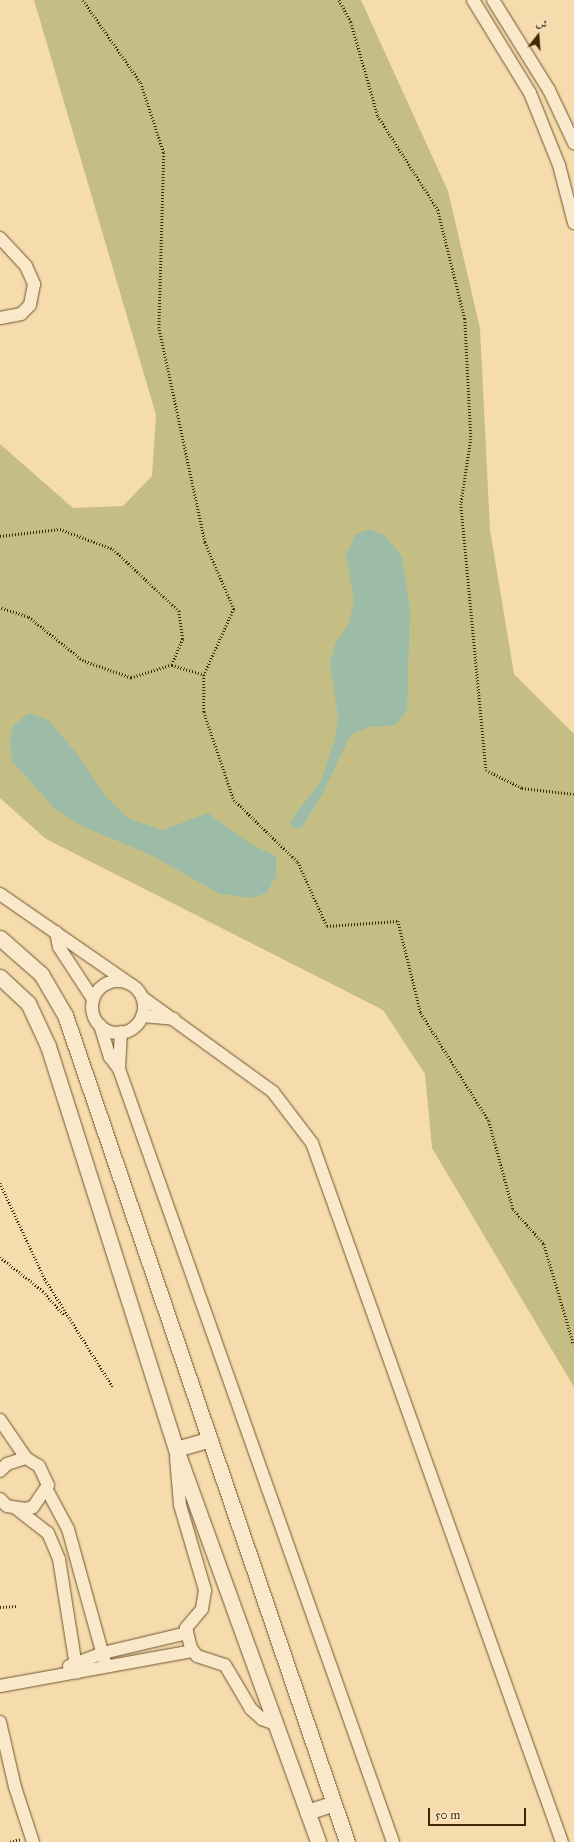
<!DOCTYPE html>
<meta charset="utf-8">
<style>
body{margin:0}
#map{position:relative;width:574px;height:1842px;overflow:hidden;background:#f6dcac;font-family:"IM FELL Great Primer",Amiri,serif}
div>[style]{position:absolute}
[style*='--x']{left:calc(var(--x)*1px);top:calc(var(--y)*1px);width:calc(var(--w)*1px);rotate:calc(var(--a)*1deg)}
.green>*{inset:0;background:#c4be84}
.water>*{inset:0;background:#9dbca7}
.path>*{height:2.5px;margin-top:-1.25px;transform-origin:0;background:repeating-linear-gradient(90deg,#402807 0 1px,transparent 0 3px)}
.roads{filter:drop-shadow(0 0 1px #6e5530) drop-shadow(0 0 1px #6e5530)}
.minor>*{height:12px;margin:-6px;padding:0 6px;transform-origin:6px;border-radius:6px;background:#f9e8c9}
.minor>.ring{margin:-6px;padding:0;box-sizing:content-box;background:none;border:12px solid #f9e8c9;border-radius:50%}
.tertiary>*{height:15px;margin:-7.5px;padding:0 7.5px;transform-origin:7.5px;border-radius:7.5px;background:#f9e8c9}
span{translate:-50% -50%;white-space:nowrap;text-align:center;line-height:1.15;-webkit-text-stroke:3px #f9e8c9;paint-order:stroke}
.north{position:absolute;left:518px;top:16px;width:40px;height:40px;-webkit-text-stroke:3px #f9e8c9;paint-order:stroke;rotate:17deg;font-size:11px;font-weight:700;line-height:16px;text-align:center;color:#402807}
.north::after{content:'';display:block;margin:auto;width:14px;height:18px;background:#402807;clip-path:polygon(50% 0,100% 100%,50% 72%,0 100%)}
.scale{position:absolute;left:428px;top:1808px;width:98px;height:18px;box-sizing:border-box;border:2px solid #402807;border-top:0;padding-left:5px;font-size:12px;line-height:14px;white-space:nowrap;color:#402807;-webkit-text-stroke:3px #f9e8c9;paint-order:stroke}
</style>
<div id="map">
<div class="green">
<div style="clip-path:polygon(34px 0,361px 0,448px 191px,480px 328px,490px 530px,514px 674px,574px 734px,574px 1387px,432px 1148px,425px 1074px,383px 1010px,46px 839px,0 798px,0 444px,73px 508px,123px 506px,152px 476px,156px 415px)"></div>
</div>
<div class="water">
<div style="clip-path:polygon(368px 529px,385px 535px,402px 557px,410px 610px,407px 711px,395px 725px,370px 727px,351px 734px,321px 797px,302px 827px,295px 829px,290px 825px,291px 820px,321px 781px,335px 739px,338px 718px,330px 662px,335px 644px,348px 625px,354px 602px,346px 555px,355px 535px)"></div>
<div style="clip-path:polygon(29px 713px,47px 719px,75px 751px,106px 797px,128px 818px,162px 830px,208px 813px,252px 845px,276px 856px,276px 876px,267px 893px,252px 898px,220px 894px,151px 855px,84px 827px,55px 809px,12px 761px,10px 737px,14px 725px)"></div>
</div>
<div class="path">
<div style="--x:83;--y:0;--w:101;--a:55.1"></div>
<div style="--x:141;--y:83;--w:74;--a:71.8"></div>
<div style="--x:164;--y:153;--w:174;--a:91.6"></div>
<div style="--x:159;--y:327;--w:220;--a:77.9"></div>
<div style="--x:205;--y:542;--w:73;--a:66.6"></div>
<div style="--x:234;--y:609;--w:72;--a:114.4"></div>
<div style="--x:204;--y:675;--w:37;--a:90"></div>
<div style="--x:204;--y:712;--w:93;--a:71.2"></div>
<div style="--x:234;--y:800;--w:89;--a:44.1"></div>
<div style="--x:298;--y:862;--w:70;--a:65.6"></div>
<div style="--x:327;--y:926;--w:71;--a:-4"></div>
<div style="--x:398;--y:921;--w:95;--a:76"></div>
<div style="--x:421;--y:1013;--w:128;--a:57.8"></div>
<div style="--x:489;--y:1121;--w:91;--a:74.7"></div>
<div style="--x:513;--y:1209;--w:47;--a:48.5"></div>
<div style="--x:544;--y:1244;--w:105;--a:73.5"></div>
<div style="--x:339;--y:0;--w:25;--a:61"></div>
<div style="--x:351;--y:22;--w:98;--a:74"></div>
<div style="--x:378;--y:116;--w:112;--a:57.4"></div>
<div style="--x:438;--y:210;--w:112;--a:76.1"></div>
<div style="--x:465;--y:319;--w:120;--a:87.1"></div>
<div style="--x:471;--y:439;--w:66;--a:98.7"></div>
<div style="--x:461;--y:504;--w:267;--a:84.6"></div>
<div style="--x:486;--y:770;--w:40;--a:26.6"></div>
<div style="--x:522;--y:788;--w:52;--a:6.6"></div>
<div style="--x:0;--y:536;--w:60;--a:-6.7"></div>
<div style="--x:60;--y:529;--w:57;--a:20.7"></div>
<div style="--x:113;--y:549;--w:91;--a:43.2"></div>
<div style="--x:179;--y:611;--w:28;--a:82"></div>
<div style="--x:183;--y:639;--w:28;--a:113"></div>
<div style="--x:172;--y:665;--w:43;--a:162.4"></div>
<div style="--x:131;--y:678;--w:51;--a:-160.5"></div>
<div style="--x:83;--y:661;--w:70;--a:-141.3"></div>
<div style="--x:28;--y:617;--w:29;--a:-162"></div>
<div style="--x:172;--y:665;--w:34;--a:17"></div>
<div style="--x:0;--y:1183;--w:106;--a:64.9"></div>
<div style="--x:45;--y:1279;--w:128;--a:57.8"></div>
<div style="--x:0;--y:1257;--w:55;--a:38.3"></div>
<div style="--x:43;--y:1291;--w:32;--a:49"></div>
<div style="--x:0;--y:1607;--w:17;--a:-3"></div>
<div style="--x:10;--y:1842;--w:11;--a:-15"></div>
</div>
<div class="roads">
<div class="minor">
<div style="--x:473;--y:0;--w:109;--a:58.5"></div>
<div style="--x:530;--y:93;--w:78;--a:68.1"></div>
<div style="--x:559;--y:165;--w:60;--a:75.5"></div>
<div style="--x:493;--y:0;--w:106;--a:58.1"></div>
<div style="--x:549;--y:90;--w:59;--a:64.7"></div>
<div style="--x:0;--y:238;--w:38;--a:47"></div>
<div style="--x:26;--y:266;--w:20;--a:66"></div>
<div style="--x:34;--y:284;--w:21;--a:101"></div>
<div style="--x:30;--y:305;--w:13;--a:135"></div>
<div style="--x:21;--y:314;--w:21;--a:169"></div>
<div style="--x:0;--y:894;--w:155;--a:34.7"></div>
<div style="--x:56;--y:932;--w:15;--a:79"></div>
<div style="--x:59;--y:947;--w:62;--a:56.8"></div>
<div class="ring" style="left:92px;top:981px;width:40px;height:40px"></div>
<div style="--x:142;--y:997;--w:162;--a:35.9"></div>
<div style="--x:273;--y:1092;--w:64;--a:52.6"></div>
<div style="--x:312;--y:1143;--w:742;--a:70.32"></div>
<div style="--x:142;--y:1016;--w:32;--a:5"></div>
<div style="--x:100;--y:1025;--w:34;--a:73"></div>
<div style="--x:110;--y:1057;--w:15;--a:53"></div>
<div style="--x:119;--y:1069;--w:820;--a:70.48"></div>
<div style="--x:119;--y:1069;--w:37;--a:-87"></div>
<div style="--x:0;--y:1420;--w:46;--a:55.6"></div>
<div style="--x:176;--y:1457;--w:48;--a:85.2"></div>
<div style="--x:180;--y:1505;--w:89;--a:73.6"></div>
<div style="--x:205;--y:1590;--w:19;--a:99"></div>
<div style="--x:202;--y:1609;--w:25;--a:130"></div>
<div style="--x:186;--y:1628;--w:21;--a:76"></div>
<div style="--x:191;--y:1648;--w:10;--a:53"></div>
<div style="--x:197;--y:1656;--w:29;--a:18"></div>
<div style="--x:225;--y:1665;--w:51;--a:59.4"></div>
<div style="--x:251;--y:1709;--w:15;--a:42"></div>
<div style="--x:262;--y:1719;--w:15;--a:20"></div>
<div style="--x:0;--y:1471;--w:10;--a:-45"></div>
<div style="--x:7;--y:1464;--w:20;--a:-18"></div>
<div style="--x:26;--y:1458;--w:15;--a:32"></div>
<div style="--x:39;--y:1466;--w:21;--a:65"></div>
<div style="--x:48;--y:1485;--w:27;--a:124"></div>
<div style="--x:33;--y:1507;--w:8;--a:166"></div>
<div style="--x:25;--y:1509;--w:18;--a:-171"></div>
<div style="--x:7;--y:1506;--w:10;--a:-135"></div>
<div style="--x:47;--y:1490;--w:44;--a:61.7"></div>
<div style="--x:68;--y:1529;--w:142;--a:74.5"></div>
<div style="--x:17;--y:1509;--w:39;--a:38"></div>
<div style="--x:48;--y:1533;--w:28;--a:67"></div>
<div style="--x:59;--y:1559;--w:115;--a:81"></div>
<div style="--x:69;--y:1666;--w:36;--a:-21"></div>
<div style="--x:103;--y:1653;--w:86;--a:-13.4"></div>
<div style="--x:0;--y:1686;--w:195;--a:-10.3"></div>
<div style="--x:0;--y:1722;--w:67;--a:77"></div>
<div style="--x:15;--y:1787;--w:58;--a:71.9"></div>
</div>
<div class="tertiary">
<div style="--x:0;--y:938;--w:55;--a:41.3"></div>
<div style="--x:41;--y:974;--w:48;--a:59.7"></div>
<div style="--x:65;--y:1015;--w:874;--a:71.17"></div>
<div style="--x:0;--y:977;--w:38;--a:43"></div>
<div style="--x:28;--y:1003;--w:47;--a:65.1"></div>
<div style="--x:48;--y:1046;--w:423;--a:72.4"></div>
<div style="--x:176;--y:1449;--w:418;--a:70.1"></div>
<div style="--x:176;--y:1449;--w:35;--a:-16"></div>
<div style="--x:307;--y:1812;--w:28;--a:-18"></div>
</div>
</div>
<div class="north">ش</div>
<div class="scale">50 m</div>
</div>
